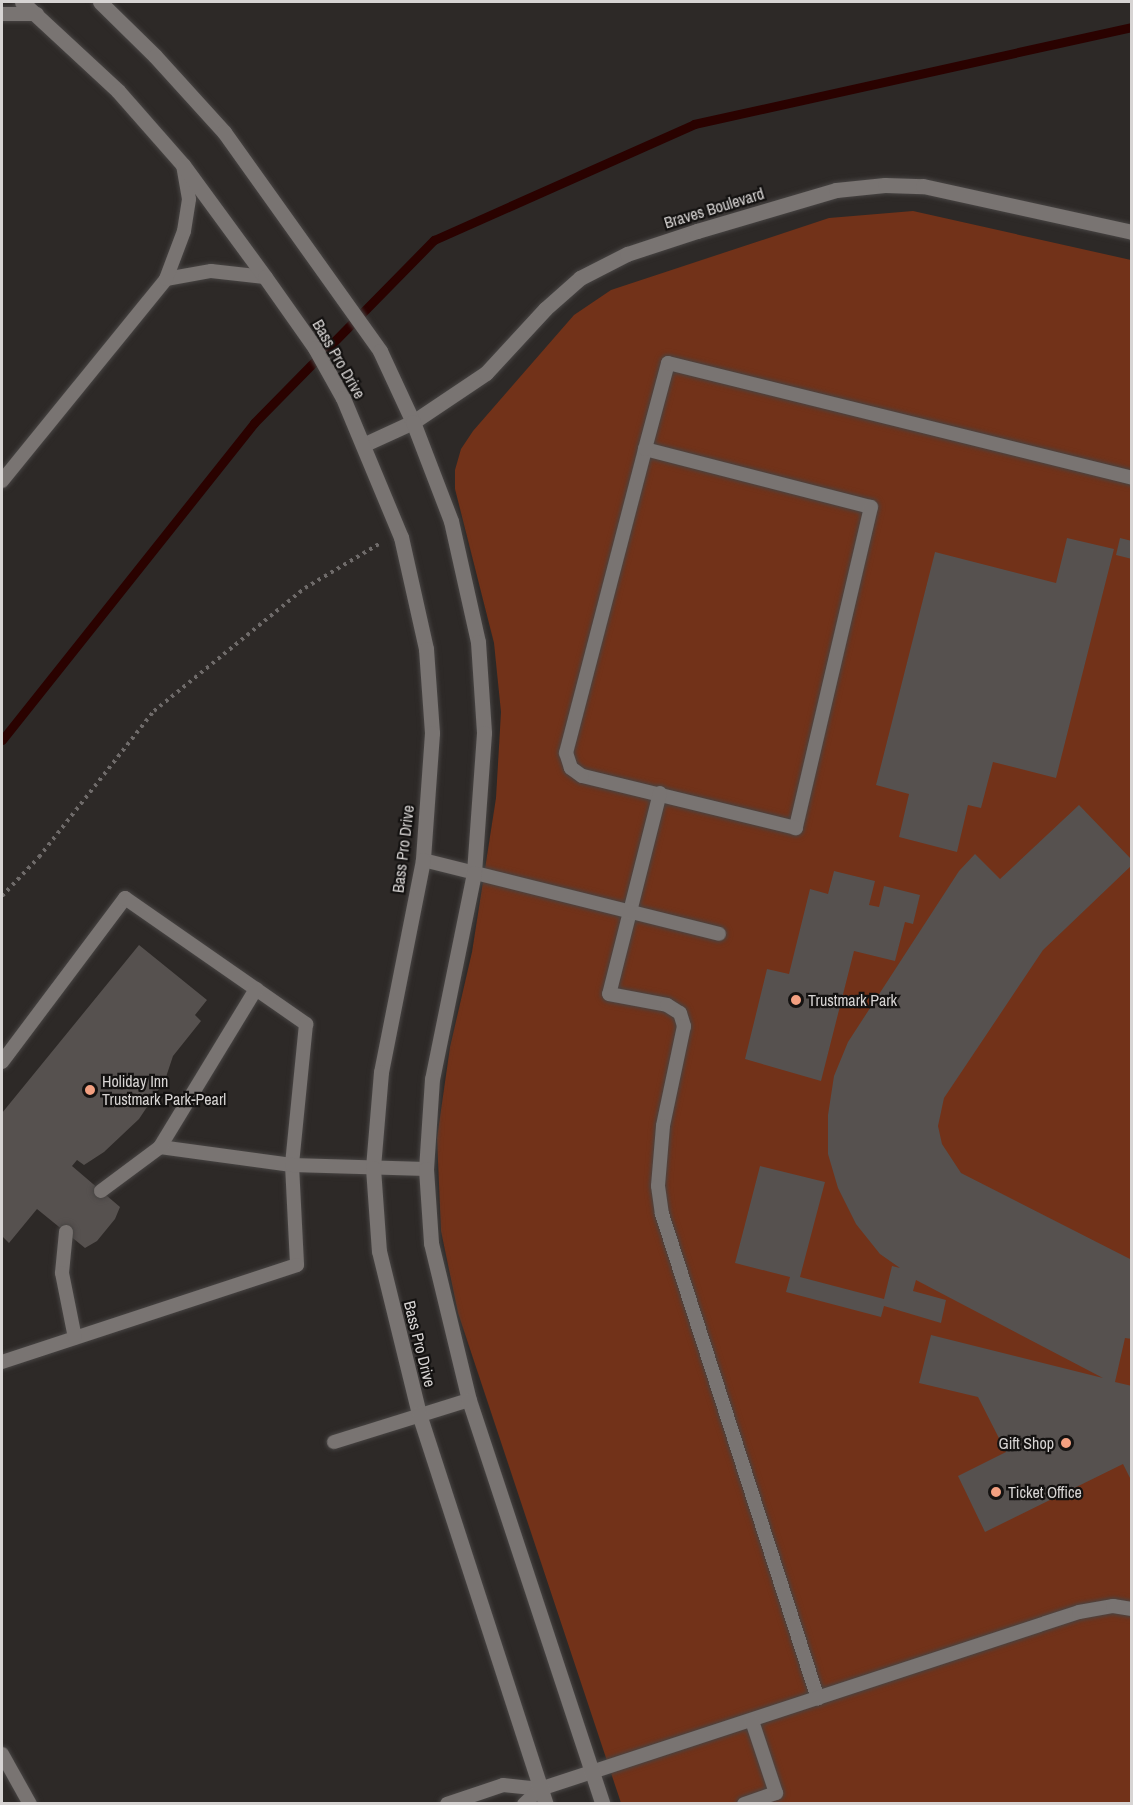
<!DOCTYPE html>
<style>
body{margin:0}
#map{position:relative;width:1133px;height:1805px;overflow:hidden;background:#2d2927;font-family:"Archivo Narrow",sans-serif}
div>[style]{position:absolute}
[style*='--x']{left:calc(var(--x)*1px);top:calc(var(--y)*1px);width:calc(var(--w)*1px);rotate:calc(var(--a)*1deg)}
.green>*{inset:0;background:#723219}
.stream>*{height:9px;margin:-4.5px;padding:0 4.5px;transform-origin:4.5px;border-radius:4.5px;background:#2a0200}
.building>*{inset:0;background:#56514f}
.path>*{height:4px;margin-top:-2px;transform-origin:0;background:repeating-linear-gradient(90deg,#6f6b6a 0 3px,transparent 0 7.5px)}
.roads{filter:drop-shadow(0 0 2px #474443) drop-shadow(0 0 2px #474443)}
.service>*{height:14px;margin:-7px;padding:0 7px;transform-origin:7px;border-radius:7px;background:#797472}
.minor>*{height:15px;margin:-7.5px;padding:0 7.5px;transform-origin:7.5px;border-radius:7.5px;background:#797472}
.tertiary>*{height:15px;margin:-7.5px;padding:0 7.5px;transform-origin:7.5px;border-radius:7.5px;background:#797472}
.dots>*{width:16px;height:16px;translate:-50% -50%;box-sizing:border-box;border:3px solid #141211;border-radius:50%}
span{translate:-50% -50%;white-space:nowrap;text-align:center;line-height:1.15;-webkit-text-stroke:4.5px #141211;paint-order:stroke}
.street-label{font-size:16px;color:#d7d4d3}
.poi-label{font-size:16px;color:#d7d4d3}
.left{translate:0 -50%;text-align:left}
.right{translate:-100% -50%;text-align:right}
.frame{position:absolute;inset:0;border:3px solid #d7d4d3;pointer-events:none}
</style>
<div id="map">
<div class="green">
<div style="clip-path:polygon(913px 211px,1131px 260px,1131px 1803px,621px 1803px,458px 1313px,441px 1231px,437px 1138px,450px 1047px,472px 952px,496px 798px,501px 712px,494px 643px,455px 489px,455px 470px,461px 449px,473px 431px,574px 315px,611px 290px,829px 218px)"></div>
</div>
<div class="stream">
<div style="--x:2;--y:740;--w:405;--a:-51.5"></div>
<div style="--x:254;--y:423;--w:257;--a:-45.5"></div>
<div style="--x:434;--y:240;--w:285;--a:-24"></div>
<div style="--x:694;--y:124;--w:449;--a:-12.5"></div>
</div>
<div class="building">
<div style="clip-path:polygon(1067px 538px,1114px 549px,1056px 778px,993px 762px,981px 808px,968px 805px,957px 852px,899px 837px,909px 794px,876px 785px,935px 552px,1056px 583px)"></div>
<div style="clip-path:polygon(1120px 538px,1132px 541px,1132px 559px,1116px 555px)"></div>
<div style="clip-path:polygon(1079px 805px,1132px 860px,1132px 865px,1043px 950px,944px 1098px,938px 1126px,942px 1144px,961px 1173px,1132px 1260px,1132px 1339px,1125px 1338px,1115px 1382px,1132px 1386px,1132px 1482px,1123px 1464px,985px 1532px,958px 1476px,1006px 1452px,978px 1397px,919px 1383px,931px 1335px,1103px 1378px,916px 1280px,913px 1291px,946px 1300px,941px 1323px,884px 1306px,881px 1317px,786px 1292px,790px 1277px,735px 1263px,760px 1166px,825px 1182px,800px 1277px,884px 1299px,892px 1266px,900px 1268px,880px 1254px,856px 1224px,838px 1188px,828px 1154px,828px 1115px,834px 1076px,848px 1042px,959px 871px,975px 854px,1000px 879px)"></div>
<div style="clip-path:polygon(834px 871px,875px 881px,869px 905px,879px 907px,884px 886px,920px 895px,913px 924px,905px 922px,895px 961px,854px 951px,821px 1081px,745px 1059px,767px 969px,789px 974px,810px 889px,828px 894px)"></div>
<div style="clip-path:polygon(139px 945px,207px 1000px,195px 1015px,201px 1021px,173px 1056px,165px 1080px,139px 1119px,104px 1152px,84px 1165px,77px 1160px,72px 1166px,120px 1207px,115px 1219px,97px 1241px,85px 1248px,37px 1209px,9px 1243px,2px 1236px,2px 1113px)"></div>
</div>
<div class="path">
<div style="--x:2;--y:896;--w:54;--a:-46.5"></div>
<div style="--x:39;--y:857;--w:186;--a:-51.8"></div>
<div style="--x:154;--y:711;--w:195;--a:-39.2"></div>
<div style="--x:305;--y:588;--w:86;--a:-30.7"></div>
</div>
<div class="roads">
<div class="service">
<div style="--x:2;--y:14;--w:35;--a:0"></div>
<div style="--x:166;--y:279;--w:46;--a:-10.1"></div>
<div style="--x:211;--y:271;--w:54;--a:6.3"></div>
<div style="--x:645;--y:449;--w:233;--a:14.4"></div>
<div style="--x:871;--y:507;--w:330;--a:103.2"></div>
<div style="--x:796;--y:828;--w:220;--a:-166.3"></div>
<div style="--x:582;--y:776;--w:14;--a:-144"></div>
<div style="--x:571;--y:768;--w:16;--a:-108"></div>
<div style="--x:566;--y:753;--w:314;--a:-75.4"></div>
<div style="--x:645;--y:449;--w:89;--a:-75"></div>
<div style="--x:668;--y:363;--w:478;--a:13.9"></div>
<div style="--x:2;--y:481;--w:260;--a:-50.9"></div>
<div style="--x:166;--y:279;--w:51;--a:-69.4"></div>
<div style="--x:184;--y:231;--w:32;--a:-81"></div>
<div style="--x:189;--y:199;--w:35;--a:-100"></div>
<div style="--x:660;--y:793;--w:207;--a:104.2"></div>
<div style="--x:609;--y:994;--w:59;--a:10.7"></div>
<div style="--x:667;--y:1005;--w:15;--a:32"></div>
<div style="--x:680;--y:1013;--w:14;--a:73"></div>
<div style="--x:684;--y:1026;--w:102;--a:101.9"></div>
<div style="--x:663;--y:1126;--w:60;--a:94.8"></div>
<div style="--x:658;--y:1186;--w:28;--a:82"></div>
<div style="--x:662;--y:1214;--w:509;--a:72.17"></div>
<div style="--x:423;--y:860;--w:305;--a:14"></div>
<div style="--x:2;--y:1062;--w:205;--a:-53.1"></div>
<div style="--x:125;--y:898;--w:221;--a:34.8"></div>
<div style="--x:306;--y:1024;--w:142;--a:95.7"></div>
<div style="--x:292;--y:1165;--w:100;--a:87.1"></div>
<div style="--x:297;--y:1265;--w:311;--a:161.8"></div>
<div style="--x:160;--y:1147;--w:133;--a:7.8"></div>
<div style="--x:292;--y:1165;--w:134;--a:1.7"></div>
<div style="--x:101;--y:1191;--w:74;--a:-36.7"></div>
<div style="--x:160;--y:1147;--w:185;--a:-58.7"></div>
<div style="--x:66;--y:1232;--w:41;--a:95.6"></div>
<div style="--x:62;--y:1273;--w:66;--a:78.7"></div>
<div style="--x:334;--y:1442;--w:141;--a:-17.3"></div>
<div style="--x:2;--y:1754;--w:57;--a:60.8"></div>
<div style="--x:447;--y:1804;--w:59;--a:-18.7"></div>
<div style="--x:503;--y:1785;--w:37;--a:6"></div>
<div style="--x:540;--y:1789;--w:567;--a:-18.18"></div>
<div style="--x:1079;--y:1612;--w:35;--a:-10"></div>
<div style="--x:1113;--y:1606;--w:19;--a:9"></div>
<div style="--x:524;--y:1804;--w:22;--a:-43"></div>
<div style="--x:744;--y:1804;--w:34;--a:-19"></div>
<div style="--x:776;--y:1793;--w:76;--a:-108.4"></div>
</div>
<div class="minor">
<div style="--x:365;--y:444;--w:53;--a:-24.6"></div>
<div style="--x:413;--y:422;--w:88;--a:-33.9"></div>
<div style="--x:486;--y:373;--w:87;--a:-47.3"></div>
<div style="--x:545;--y:309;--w:47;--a:-41.5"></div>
<div style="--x:580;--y:278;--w:53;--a:-27.1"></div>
<div style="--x:627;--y:254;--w:74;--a:-18.2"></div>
<div style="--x:697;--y:231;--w:145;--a:-16.4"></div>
<div style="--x:836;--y:190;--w:49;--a:-5.8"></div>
<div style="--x:885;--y:185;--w:38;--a:2"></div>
<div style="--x:923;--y:186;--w:214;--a:12.4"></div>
</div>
<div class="tertiary">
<div style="--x:22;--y:2;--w:131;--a:42.8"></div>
<div style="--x:118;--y:91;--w:98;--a:48.7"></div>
<div style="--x:183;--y:165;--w:139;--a:53.8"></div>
<div style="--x:265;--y:277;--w:87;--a:54.8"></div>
<div style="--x:315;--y:348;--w:57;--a:60.8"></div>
<div style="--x:343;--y:398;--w:151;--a:67.4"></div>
<div style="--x:401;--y:537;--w:115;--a:77.4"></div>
<div style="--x:426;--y:649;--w:84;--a:85.9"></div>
<div style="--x:432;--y:733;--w:127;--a:94.1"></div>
<div style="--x:423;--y:860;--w:216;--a:101.2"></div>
<div style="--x:381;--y:1072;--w:96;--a:94.8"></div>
<div style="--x:373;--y:1168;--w:83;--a:85.9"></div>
<div style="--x:379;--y:1251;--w:168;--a:76.2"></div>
<div style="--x:419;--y:1414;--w:410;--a:72"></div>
<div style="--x:100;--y:2;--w:77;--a:44.5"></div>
<div style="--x:155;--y:56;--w:103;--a:47.8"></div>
<div style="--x:224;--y:132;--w:269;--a:54.5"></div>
<div style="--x:380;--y:351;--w:78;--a:65.1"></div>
<div style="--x:413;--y:422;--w:106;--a:69"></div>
<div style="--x:451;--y:521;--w:124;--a:77.4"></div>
<div style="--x:478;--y:642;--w:91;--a:86.2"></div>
<div style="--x:484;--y:733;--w:140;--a:94.1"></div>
<div style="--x:474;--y:873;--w:210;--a:101.5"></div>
<div style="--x:432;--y:1079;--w:90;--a:93.8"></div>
<div style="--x:426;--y:1169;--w:74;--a:86.1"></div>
<div style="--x:431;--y:1243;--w:162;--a:76.4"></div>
<div style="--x:469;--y:1400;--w:426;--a:71.7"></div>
</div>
</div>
<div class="dots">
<div style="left:796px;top:1000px;background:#f3a081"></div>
<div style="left:90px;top:1090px;background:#f3a081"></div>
<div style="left:1066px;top:1443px;background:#f3a081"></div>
<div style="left:996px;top:1492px;background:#f3a081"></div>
</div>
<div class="street-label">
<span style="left:714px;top:208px;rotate:-17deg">Braves Boulevard</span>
<span style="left:339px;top:359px;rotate:60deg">Bass Pro Drive</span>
<span style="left:403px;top:849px;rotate:-83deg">Bass Pro Drive</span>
<span style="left:420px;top:1344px;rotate:76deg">Bass Pro Drive</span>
</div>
<div class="poi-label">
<span class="left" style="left:808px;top:1000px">Trustmark Park</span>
<span class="left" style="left:102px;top:1090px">Holiday Inn<br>Trustmark Park-Pearl</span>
<span class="right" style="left:1054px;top:1443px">Gift Shop</span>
<span class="left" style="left:1008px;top:1492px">Ticket Office</span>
</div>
<div class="frame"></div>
</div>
